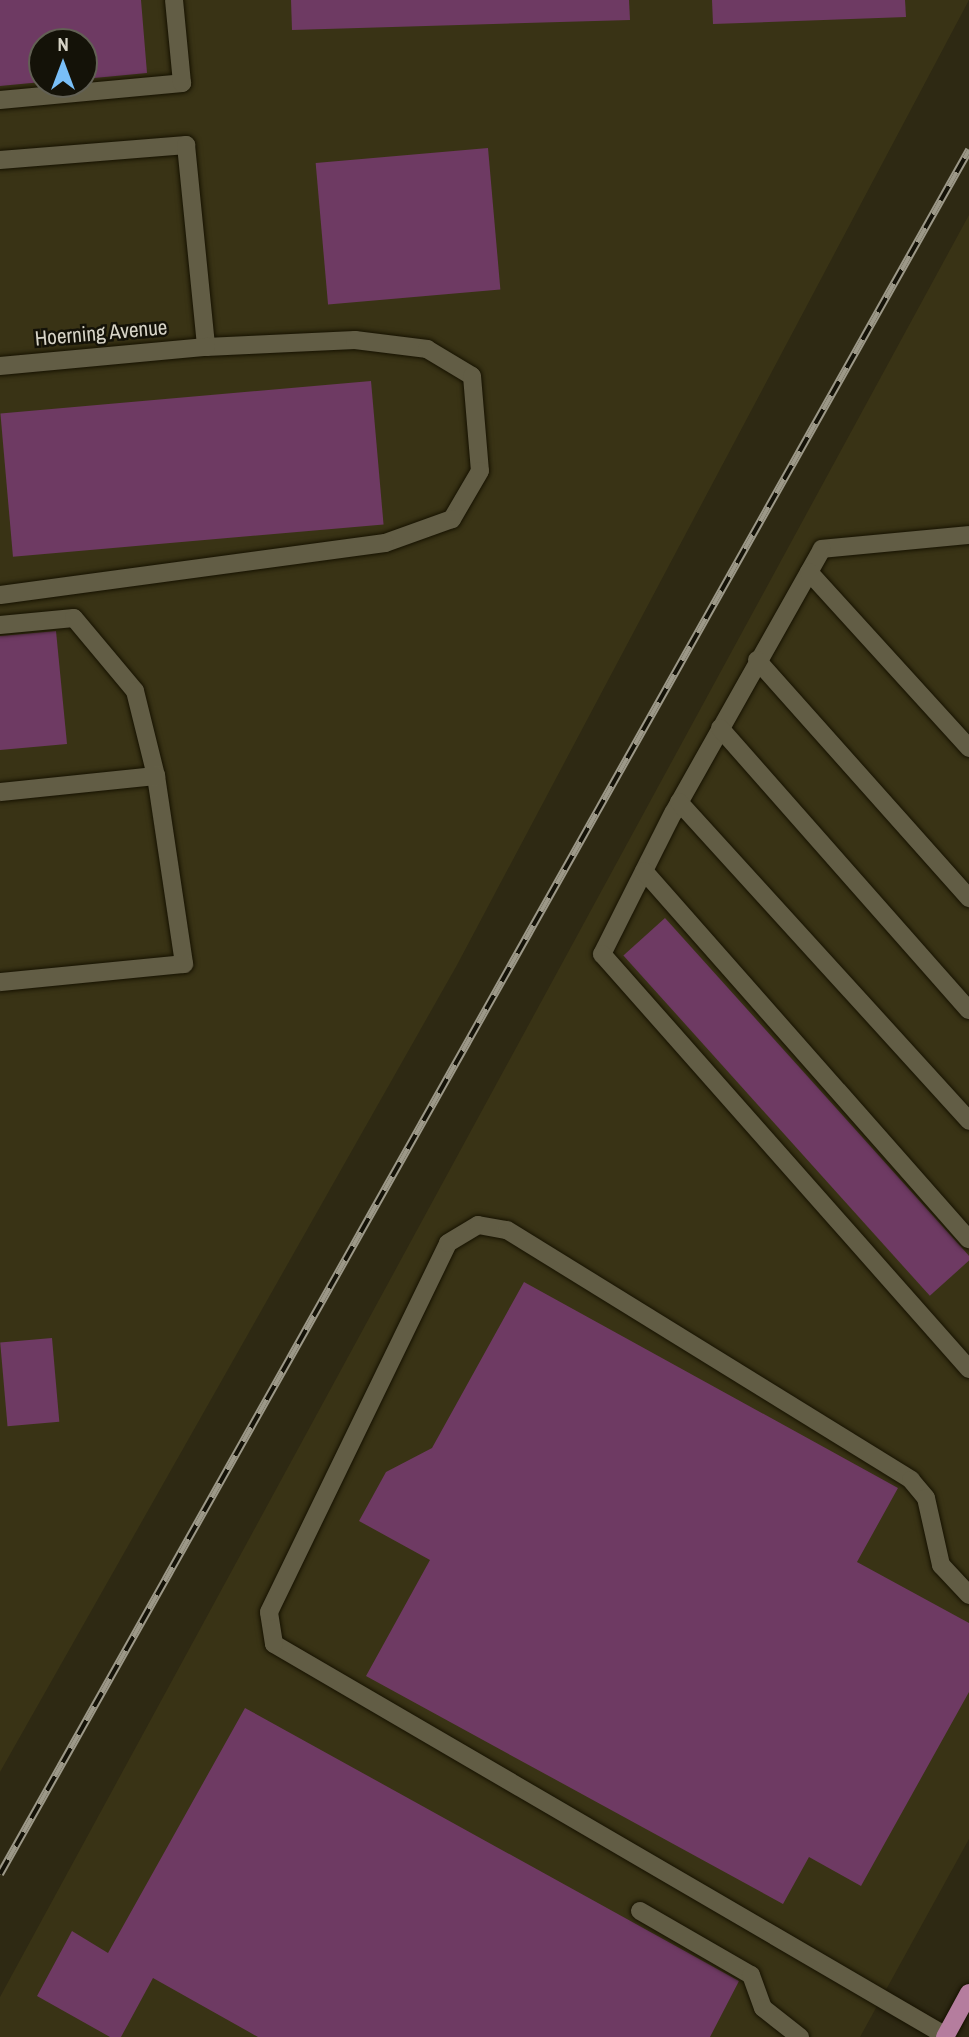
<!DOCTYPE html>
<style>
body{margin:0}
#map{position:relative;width:969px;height:2037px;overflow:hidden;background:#2e2913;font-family:"Archivo Narrow",sans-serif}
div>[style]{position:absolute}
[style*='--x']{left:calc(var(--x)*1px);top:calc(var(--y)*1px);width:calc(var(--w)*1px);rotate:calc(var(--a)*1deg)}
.built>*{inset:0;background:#393315}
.building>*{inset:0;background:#6e3a63;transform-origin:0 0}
.roads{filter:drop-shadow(0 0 2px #161200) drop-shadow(0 0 2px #161200)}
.service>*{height:18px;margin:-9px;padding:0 9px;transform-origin:9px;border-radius:9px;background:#625d45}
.minor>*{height:18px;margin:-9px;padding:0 9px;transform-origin:9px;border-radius:9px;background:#625d45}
.primary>*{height:18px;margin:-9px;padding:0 9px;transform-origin:9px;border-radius:9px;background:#b57d9e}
.rail>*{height:8px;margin-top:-4px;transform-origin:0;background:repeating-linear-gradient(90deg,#141208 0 16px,#9c9888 0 32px);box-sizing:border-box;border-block:2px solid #9c9888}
span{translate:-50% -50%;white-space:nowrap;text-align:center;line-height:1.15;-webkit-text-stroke:5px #141208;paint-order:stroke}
.street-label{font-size:21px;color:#d7d4c7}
.north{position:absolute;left:28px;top:28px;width:70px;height:70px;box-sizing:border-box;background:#141208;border:2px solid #626054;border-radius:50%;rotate:0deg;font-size:19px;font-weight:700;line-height:28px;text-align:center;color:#d7d4c7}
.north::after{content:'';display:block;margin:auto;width:24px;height:32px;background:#79bff8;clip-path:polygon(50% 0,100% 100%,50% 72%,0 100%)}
</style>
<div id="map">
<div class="built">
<div style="clip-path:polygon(evenodd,0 0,969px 0,457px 965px,0 1772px,0 0,42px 42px,84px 42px,84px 84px,42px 84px,42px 42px)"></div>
<div style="clip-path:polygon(969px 215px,969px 1839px,860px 2037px,0 2037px,0 1997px)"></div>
</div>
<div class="building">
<div style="clip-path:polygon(0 0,141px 0,147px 73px,84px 79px,84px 42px,42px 42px,42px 82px,0 86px)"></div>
<div style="clip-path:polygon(291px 0,629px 0,630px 20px,292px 30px)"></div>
<div style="clip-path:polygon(712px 0,905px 0,906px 17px,713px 24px)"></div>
<div style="left:488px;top:148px;width:142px;height:173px;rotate:85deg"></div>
<div style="left:371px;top:381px;width:144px;height:372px;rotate:85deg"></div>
<div style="clip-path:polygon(56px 631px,67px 744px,0 750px,0 636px)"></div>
<div style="left:665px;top:918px;width:458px;height:56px;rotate:48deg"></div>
<div style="clip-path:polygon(524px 1282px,898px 1488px,857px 1562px,969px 1623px,969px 1692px,861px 1886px,809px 1857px,783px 1904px,366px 1676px,430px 1560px,359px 1521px,386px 1472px,432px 1448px)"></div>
<div style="left:52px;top:1338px;width:84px;height:52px;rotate:85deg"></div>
<div style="clip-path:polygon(245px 1708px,739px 1981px,710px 2037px,258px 2037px,153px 1978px,121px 2037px,110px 2037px,37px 1996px,72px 1931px,108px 1953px)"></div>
</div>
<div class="roads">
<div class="service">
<div style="--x:0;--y:100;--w:183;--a:-5.3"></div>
<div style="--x:182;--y:83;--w:83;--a:-95.5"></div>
<div style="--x:0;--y:160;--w:187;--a:-4.6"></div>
<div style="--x:186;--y:145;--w:203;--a:84.3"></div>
<div style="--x:206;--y:347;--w:149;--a:-2.7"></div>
<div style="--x:355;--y:340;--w:73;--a:7.1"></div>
<div style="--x:427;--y:349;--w:52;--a:31"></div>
<div style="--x:472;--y:376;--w:95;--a:85.2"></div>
<div style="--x:480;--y:471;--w:56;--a:120.3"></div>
<div style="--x:452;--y:519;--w:71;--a:160.3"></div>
<div style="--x:385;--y:543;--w:388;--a:172.3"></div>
<div style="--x:969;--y:535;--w:148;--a:174.6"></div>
<div style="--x:822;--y:549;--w:303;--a:119.4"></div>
<div style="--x:673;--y:813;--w:158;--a:116.7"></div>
<div style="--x:602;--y:954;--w:554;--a:48.51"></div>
<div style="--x:809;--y:572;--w:238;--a:47.7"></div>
<div style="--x:0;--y:625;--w:74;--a:-5.4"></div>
<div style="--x:74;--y:618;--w:95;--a:50.1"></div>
<div style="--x:135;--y:691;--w:88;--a:76.1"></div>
<div style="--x:156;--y:776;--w:190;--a:81.5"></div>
<div style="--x:184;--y:964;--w:185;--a:174.4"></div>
<div style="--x:757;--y:660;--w:319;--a:48.3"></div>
<div style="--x:720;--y:728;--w:376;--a:48.6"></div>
<div style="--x:0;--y:792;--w:157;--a:-5.9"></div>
<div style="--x:679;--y:802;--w:431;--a:47.7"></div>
<div style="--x:644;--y:871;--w:491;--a:48.6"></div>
<div style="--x:640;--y:1911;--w:128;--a:30"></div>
<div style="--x:751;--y:1975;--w:35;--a:70"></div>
<div style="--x:763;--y:2008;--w:47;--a:38.1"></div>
<div style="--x:946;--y:2036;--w:778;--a:-149.74"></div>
<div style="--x:274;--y:1644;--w:32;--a:-99"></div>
<div style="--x:269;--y:1612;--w:410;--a:-64.1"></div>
<div style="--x:448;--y:1243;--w:35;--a:-31"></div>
<div style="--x:478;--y:1225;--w:29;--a:10"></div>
<div style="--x:507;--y:1230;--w:475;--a:31.7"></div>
<div style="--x:911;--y:1480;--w:23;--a:50"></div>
<div style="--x:926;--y:1498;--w:69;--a:77.4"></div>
<div style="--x:941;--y:1565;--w:41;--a:47"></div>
</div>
<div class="minor">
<div style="--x:0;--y:366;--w:207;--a:-5.3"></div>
</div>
<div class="primary">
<div style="--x:945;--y:2037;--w:50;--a:-61.4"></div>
</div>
</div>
<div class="rail">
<div style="--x:0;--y:1874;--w:1978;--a:-60.66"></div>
</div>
<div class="street-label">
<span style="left:101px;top:333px;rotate:-5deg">Hoerning Avenue</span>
</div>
<div class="north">N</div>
</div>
